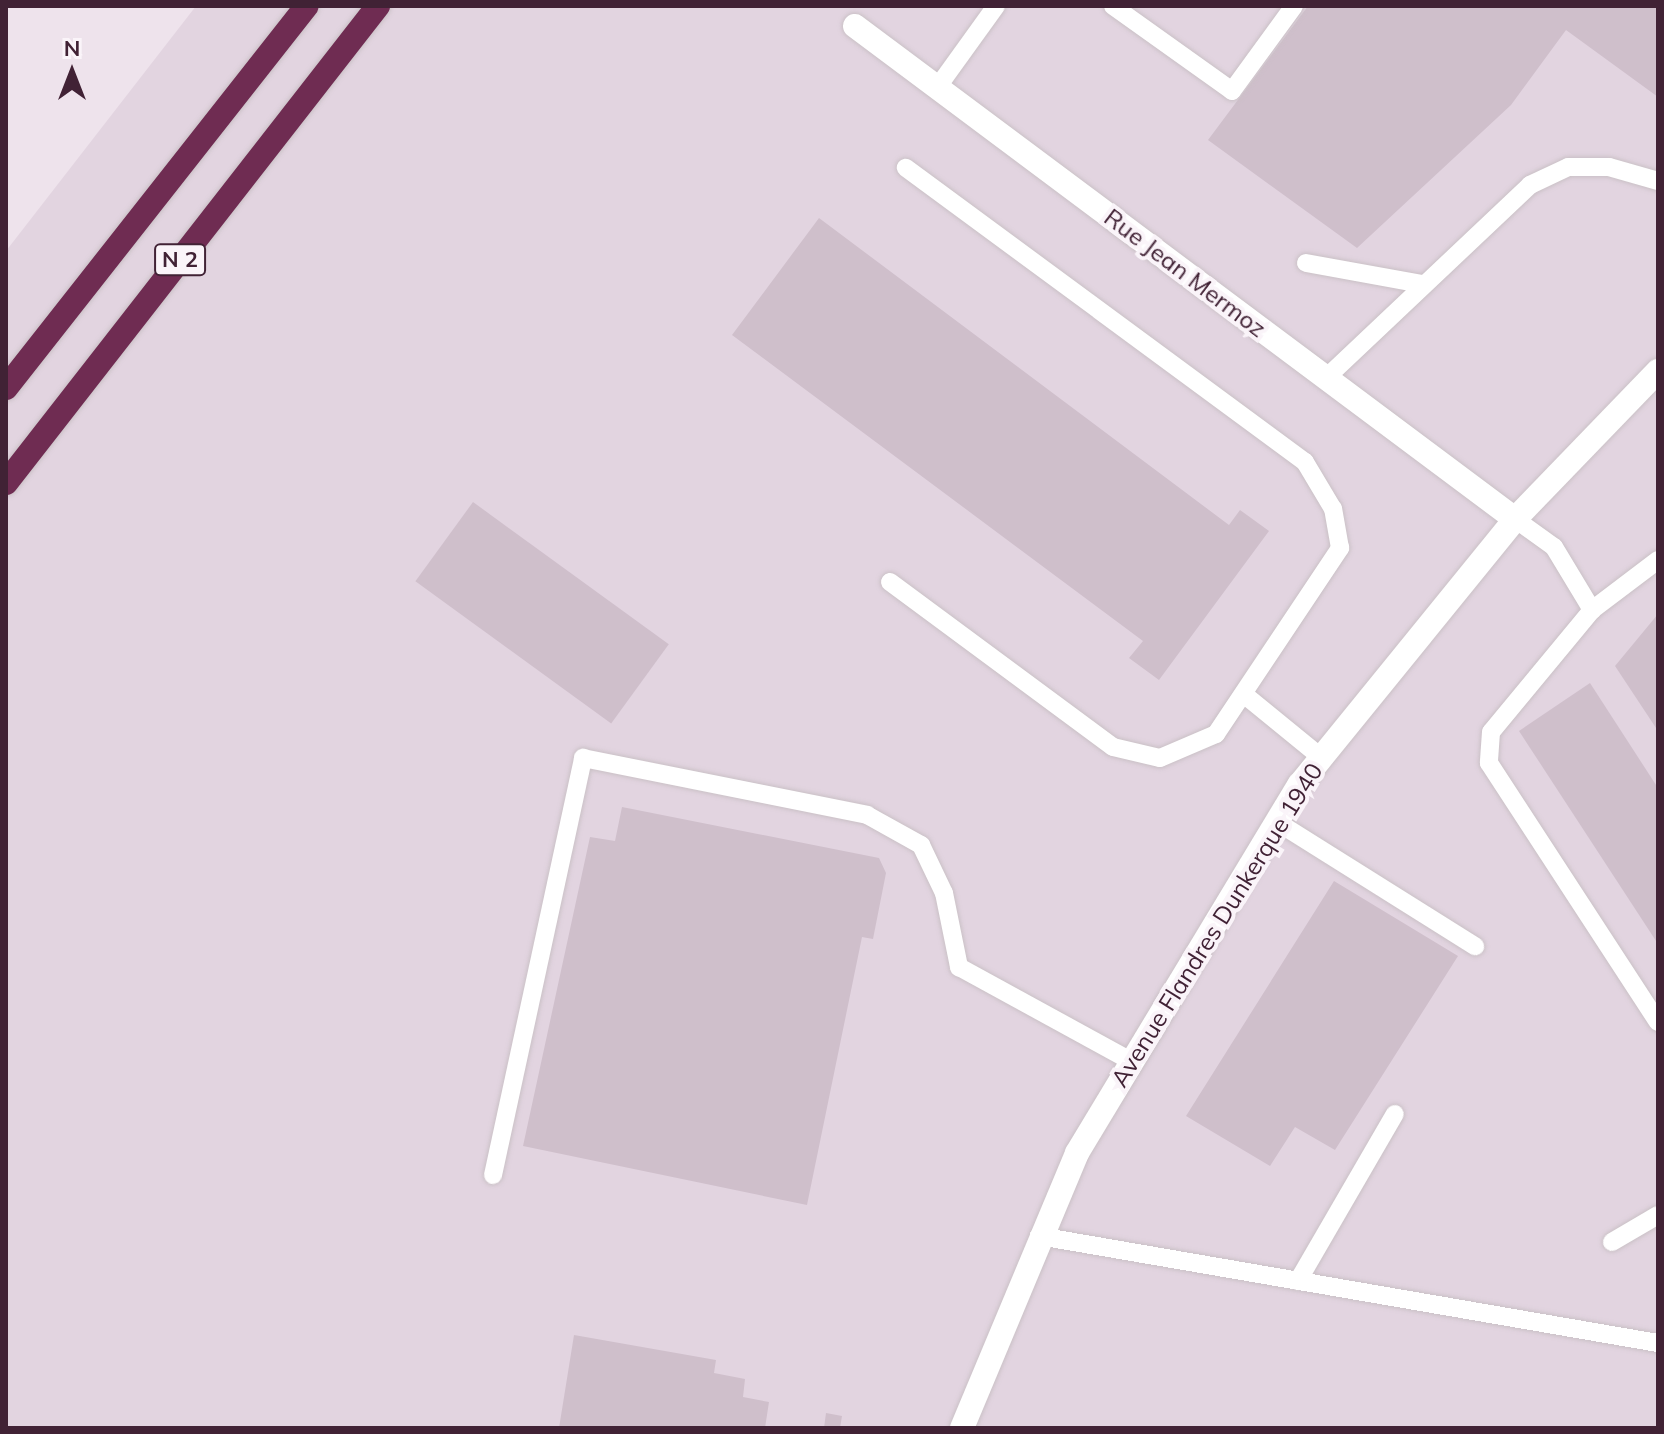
<!DOCTYPE html>
<style>
body{margin:0}
#map{position:relative;width:1664px;height:1434px;overflow:hidden;background:#eee3ec;font-family:Mulish,sans-serif}
div>[style]{position:absolute}
[style*='--x']{left:calc(var(--x)*1px);top:calc(var(--y)*1px);width:calc(var(--w)*1px);rotate:calc(var(--a)*1deg)}
.built>*{inset:0;background:#e2d4e0}
.building>*{inset:0;background:#cfbfcb;transform-origin:0 0}
.roads{filter:drop-shadow(0 0 2px #cac1c6) drop-shadow(0 0 2px #cac1c6)}
.lane>*{height:18px;margin:-9px;padding:0 9px;transform-origin:9px;border-radius:9px;background:#fff}
.street>*{height:24px;margin:-12px;padding:0 12px;transform-origin:12px;border-radius:12px;background:#fff}
.highway>*{height:24px;margin:-12px;padding:0 12px;transform-origin:12px;border-radius:12px;background:#6f2c52}
span{translate:-50% -50%;white-space:nowrap;text-align:center;line-height:1.15;-webkit-text-stroke:8px #faf4f9;paint-order:stroke}
.shield-label span{padding:2px 6px;background:#faf4f9;border:2px solid;border-radius:6px;-webkit-text-stroke-width:0}
.shield-label{font-size:22px;color:#412235;font-weight:700}
.street-label{font-size:24px;color:#412235}
.frame{position:absolute;inset:0;border:8px solid #412235;pointer-events:none}
.north{position:absolute;left:32px;top:32px;width:80px;height:80px;-webkit-text-stroke:6px #faf4f9;paint-order:stroke;rotate:0deg;font-size:22px;font-weight:700;line-height:32px;text-align:center;color:#412235}
.north::after{content:'';display:block;margin:auto;width:28px;height:36px;background:#412235;clip-path:polygon(50% 0,100% 100%,50% 72%,0 100%)}
</style>
<div id="map">
<div class="built">
<div style="clip-path:polygon(196px 6px,1658px 6px,1658px 1428px,6px 1428px,6px 251px)"></div>
</div>
<div class="building">
<div style="clip-path:polygon(1308px 6px,1658px 6px,1658px 97px,1566px 30px,1511px 105px,1357px 248px,1208px 140px)"></div>
<div style="clip-path:polygon(819px 218px,1229px 525px,1240px 510px,1269px 531px,1159px 680px,1129px 658px,1143px 641px,732px 335px)"></div>
<div style="left:473px;top:502px;width:242px;height:98px;rotate:36deg"></div>
<div style="clip-path:polygon(1658px 614px,1658px 731px,1615px 666px)"></div>
<div style="clip-path:polygon(1590px 683px,1658px 788px,1658px 944px,1519px 731px)"></div>
<div style="clip-path:polygon(622px 807px,879px 858px,886px 873px,873px 939px,862px 937px,807px 1205px,523px 1146px,590px 837px,615px 841px)"></div>
<div style="clip-path:polygon(1334px 881px,1458px 956px,1335px 1150px,1295px 1127px,1270px 1166px,1186px 1116px)"></div>
<div style="clip-path:polygon(574px 1335px,716px 1360px,714px 1373px,745px 1379px,743px 1397px,769px 1402px,765px 1428px,559px 1428px)"></div>
<div style="clip-path:polygon(826px 1413px,842px 1416px,840px 1428px,824px 1428px)"></div>
</div>
<div class="roads">
<div class="lane">
<div style="--x:1113;--y:6;--w:146;--a:35.5"></div>
<div style="--x:1232;--y:91;--w:105;--a:-53.9"></div>
<div style="--x:937;--y:88;--w:101;--a:-54.3"></div>
<div style="--x:1306;--y:263;--w:117;--a:10.3"></div>
<div style="--x:1326;--y:378;--w:281;--a:-43.4"></div>
<div style="--x:1530;--y:185;--w:42;--a:-25.3"></div>
<div style="--x:1568;--y:167;--w:41;--a:0"></div>
<div style="--x:1609;--y:167;--w:51;--a:15.9"></div>
<div style="--x:1515;--y:519;--w:48;--a:35.7"></div>
<div style="--x:1554;--y:547;--w:74;--a:58.9"></div>
<div style="--x:1658;--y:560;--w:83;--a:142.9"></div>
<div style="--x:1592;--y:610;--w:158;--a:129.6"></div>
<div style="--x:1491;--y:732;--w:31;--a:94"></div>
<div style="--x:1489;--y:763;--w:309;--a:56.9"></div>
<div style="--x:890;--y:582;--w:277;--a:36.5"></div>
<div style="--x:1113;--y:747;--w:48;--a:13.2"></div>
<div style="--x:1160;--y:758;--w:61;--a:-23.2"></div>
<div style="--x:1216;--y:734;--w:224;--a:-56.3"></div>
<div style="--x:1340;--y:548;--w:40;--a:-100"></div>
<div style="--x:1333;--y:509;--w:55;--a:-120.8"></div>
<div style="--x:1305;--y:462;--w:496;--a:-143.6"></div>
<div style="--x:1246;--y:696;--w:98;--a:39.2"></div>
<div style="--x:1277;--y:822;--w:234;--a:32.1"></div>
<div style="--x:493;--y:1175;--w:427;--a:-77.8"></div>
<div style="--x:583;--y:758;--w:290;--a:11.3"></div>
<div style="--x:867;--y:815;--w:62;--a:29.1"></div>
<div style="--x:921;--y:845;--w:53;--a:64.4"></div>
<div style="--x:944;--y:893;--w:76;--a:78.5"></div>
<div style="--x:959;--y:967;--w:196;--a:28.7"></div>
<div style="--x:1039;--y:1236;--w:628;--a:9.81"></div>
<div style="--x:1612;--y:1242;--w:53;--a:-30.4"></div>
<div style="--x:1298;--y:1281;--w:193;--a:-59.9"></div>
</div>
<div class="street">
<div style="--x:855;--y:26;--w:824;--a:36.76"></div>
<div style="--x:962;--y:1428;--w:298;--a:-67.3"></div>
<div style="--x:1077;--y:1153;--w:431;--a:-58.9"></div>
<div style="--x:1300;--y:784;--w:341;--a:-50.9"></div>
<div style="--x:1515;--y:519;--w:206;--a:-46"></div>
</div>
<div class="highway">
<div style="--x:6;--y:388;--w:486;--a:-51.8"></div>
<div style="--x:6;--y:483;--w:605;--a:-52.05"></div>
</div>
</div>
<div class="shield-label">
<span style="left:180px;top:260px">N 2</span>
</div>
<div class="street-label">
<span style="left:1185px;top:273px;rotate:37deg">Rue Jean Mermoz</span>
<span style="left:1217px;top:925px;rotate:-58deg">Avenue Flandres Dunkerque 1940</span>
</div>
<div class="frame"></div>
<div class="north">N</div>
</div>
